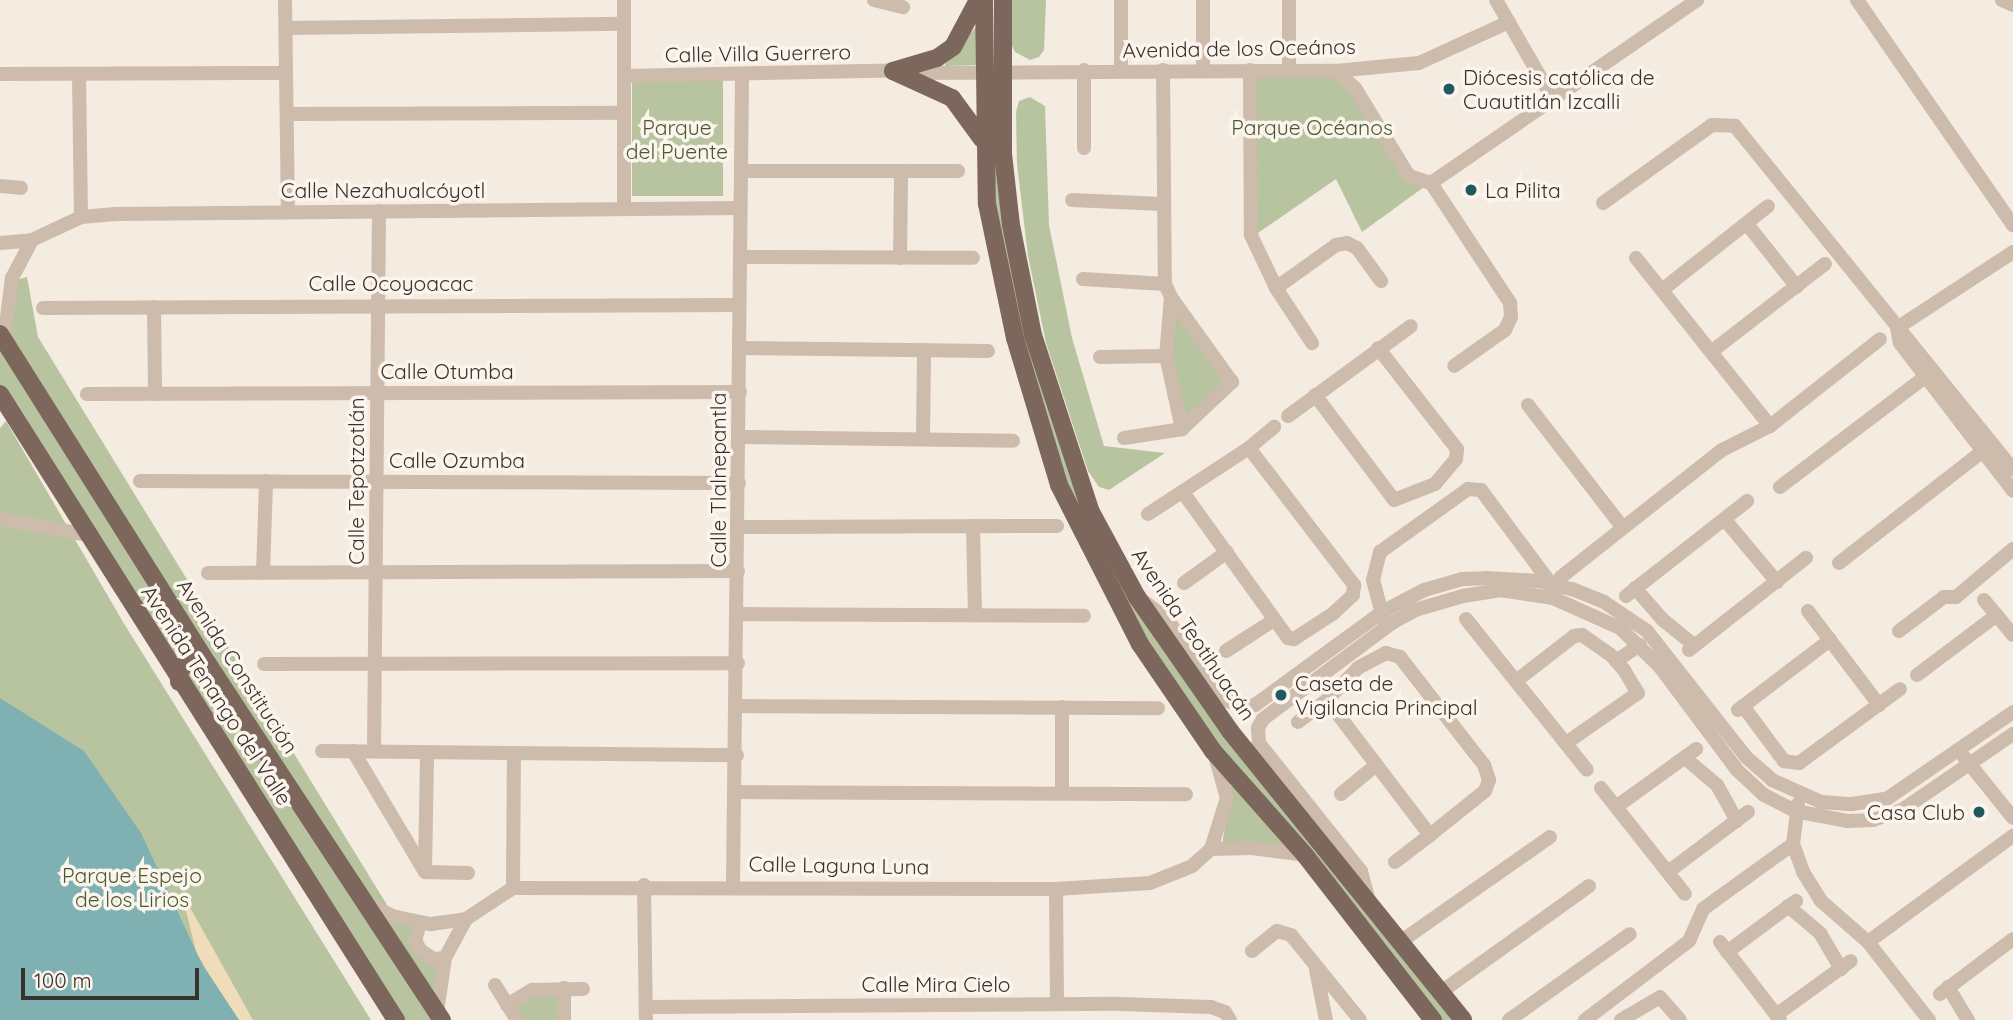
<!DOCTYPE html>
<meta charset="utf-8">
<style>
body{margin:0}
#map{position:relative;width:2013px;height:1020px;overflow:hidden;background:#f4ebe1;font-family:Quicksand,sans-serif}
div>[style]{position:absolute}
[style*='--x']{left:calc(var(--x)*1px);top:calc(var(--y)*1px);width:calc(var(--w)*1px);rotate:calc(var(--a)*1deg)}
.green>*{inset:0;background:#b8c4a0;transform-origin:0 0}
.sand>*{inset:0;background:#efdcb8}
.water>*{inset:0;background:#7fb0b2}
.minor>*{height:14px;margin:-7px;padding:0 7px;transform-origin:7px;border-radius:7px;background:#cdbbac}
.major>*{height:18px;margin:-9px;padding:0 9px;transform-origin:9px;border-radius:9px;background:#7d675c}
.dots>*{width:19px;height:19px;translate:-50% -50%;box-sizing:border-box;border:4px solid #fbf5ee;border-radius:50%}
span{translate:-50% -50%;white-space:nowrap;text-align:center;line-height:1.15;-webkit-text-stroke:7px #fbf5ee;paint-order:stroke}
.street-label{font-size:21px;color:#3b302b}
.poi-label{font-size:21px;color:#3b302b}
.left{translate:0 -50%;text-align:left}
.right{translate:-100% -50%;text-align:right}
.park-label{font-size:21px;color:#4a5a2e}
.scale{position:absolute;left:21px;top:968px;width:178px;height:32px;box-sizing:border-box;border:4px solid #3b302b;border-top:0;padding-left:9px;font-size:21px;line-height:24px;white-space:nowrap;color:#3b302b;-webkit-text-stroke:5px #fbf5ee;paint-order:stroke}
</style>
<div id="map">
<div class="green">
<div style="clip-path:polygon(1010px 0,1046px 0,1044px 50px,1039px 57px,1030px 60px,1015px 52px,1010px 41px)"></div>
<div style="clip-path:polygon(981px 21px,977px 65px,945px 66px,946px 62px)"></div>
<div style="clip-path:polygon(1252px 69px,1348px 70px,1424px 187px,1362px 232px,1336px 179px,1255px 235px)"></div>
<div style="left:723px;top:80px;width:116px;height:91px;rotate:90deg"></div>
<div style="clip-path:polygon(993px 90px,999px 92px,1028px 325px,1133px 597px,1460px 1020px,1438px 1020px,1186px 706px,1080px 526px,1023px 358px,991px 203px)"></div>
<div style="clip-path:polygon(1030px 97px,1045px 106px,1049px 225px,1072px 338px,1104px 446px,1165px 453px,1109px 490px,1099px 487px,1088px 471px,1046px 343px,1028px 256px,1017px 164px,1016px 112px,1019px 101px)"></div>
<div style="clip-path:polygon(27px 277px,38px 337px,392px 913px,368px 900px,7px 340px,16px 280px)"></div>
<div style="clip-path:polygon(1174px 309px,1230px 375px,1184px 420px,1170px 354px)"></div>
<div style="clip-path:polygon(0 336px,188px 645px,179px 655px,172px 656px,0 392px)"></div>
<div style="clip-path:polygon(6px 421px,123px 622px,371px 1020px,0 1020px,0 428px)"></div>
<div style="clip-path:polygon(198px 661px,440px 1020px,397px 1020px,182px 668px)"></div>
<div style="clip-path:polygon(1232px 781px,1293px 846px,1222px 845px)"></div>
<div style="clip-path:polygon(383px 916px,414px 927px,413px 934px,441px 962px,434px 1002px)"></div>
<div style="clip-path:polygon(560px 990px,562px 1020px,520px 1020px,511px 1005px,532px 992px)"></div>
</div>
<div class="sand">
<div style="clip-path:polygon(184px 902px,192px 911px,253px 1020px,239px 1020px,210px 976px,196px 952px)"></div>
</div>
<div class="water">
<div style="clip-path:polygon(0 698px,84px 751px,141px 833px,202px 964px,239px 1020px,0 1020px)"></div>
</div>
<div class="minor">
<div style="--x:285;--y:0;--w:211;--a:89.2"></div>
<div style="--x:874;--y:0;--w:30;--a:14"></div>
<div style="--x:1289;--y:0;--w:70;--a:90"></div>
<div style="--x:1496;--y:0;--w:116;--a:60.1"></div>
<div style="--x:1857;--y:0;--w:274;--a:55.3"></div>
<div style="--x:2002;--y:0;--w:12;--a:24"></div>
<div style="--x:286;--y:28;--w:338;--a:-0.7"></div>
<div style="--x:1084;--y:70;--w:78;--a:90"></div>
<div style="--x:1121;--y:70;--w:70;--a:-90"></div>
<div style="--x:1163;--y:70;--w:214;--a:89.5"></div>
<div style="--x:1165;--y:284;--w:14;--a:65"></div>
<div style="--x:1171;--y:297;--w:59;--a:94.8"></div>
<div style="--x:1166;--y:356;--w:75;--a:77.6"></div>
<div style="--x:1203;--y:70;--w:70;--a:-90"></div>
<div style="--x:1250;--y:70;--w:165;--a:89.7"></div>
<div style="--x:1251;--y:235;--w:59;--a:64.7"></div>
<div style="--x:1276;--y:288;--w:66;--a:56.8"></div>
<div style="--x:1336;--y:71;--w:25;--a:42"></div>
<div style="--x:1355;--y:88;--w:103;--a:58.5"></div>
<div style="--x:1409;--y:176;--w:23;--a:18"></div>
<div style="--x:1431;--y:183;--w:323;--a:-34.5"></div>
<div style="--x:901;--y:73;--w:435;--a:-0.3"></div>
<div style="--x:1336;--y:71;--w:83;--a:-5.5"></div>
<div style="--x:1419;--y:63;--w:99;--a:-24.5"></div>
<div style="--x:0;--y:74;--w:286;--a:-0.2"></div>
<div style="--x:79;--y:74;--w:143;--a:89.2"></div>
<div style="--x:624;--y:76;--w:280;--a:-1.2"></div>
<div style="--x:287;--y:114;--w:337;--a:-0.2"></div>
<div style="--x:741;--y:171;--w:217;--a:0"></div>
<div style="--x:1431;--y:183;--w:144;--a:56.6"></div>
<div style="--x:1510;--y:303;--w:14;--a:86"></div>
<div style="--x:1511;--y:317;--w:14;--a:115"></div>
<div style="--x:1505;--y:330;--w:62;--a:144.8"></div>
<div style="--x:0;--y:186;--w:21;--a:5"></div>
<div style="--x:1072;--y:200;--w:91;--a:2.5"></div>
<div style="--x:1603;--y:203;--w:134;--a:-35.6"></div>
<div style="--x:1712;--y:125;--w:23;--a:2"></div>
<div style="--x:1735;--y:126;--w:442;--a:51"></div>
<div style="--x:624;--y:208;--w:208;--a:-90"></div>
<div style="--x:1747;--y:224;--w:80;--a:51.6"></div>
<div style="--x:0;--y:243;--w:32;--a:-5"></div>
<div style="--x:32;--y:240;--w:54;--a:-25.1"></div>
<div style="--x:81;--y:217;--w:35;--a:-5"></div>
<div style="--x:116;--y:214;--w:624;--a:-0.55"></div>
<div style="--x:741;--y:257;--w:232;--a:0.2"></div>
<div style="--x:900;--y:258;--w:86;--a:-89.3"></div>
<div style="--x:1636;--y:258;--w:215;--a:51.4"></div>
<div style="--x:1083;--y:279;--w:82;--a:3.5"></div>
<div style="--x:1276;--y:288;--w:74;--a:-35.6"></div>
<div style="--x:1336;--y:245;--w:11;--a:-10"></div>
<div style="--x:1347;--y:243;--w:11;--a:27"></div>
<div style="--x:1357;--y:248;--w:41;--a:54"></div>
<div style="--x:1662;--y:290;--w:135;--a:-38.4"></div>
<div style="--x:154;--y:307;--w:87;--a:89.3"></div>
<div style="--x:43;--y:308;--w:696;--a:-0.25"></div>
<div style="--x:1897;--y:328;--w:15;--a:79"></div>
<div style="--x:1900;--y:343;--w:186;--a:52.6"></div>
<div style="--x:1897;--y:328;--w:139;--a:-33.2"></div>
<div style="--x:4;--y:341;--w:64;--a:-82.8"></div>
<div style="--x:12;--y:278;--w:43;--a:-62.2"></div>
<div style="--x:740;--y:348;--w:248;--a:0.7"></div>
<div style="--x:1711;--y:352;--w:144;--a:-37.7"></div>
<div style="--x:1100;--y:357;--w:66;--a:-0.9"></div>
<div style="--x:87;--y:394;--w:653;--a:-0.18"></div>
<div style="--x:1315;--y:395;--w:131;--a:53"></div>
<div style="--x:1394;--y:500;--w:44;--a:-21.3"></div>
<div style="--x:1435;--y:484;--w:33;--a:-50"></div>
<div style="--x:1456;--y:459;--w:10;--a:-84"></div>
<div style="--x:1457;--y:449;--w:128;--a:-128"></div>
<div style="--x:1528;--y:405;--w:155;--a:52.3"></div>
<div style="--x:1288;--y:416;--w:152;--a:-36.2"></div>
<div style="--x:739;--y:437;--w:274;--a:0.8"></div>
<div style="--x:923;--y:438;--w:88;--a:-89.3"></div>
<div style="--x:1124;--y:438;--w:59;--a:-8.8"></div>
<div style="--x:1182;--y:429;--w:69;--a:-43.2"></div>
<div style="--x:1232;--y:382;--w:105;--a:-125.7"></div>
<div style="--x:1249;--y:448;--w:33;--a:-40"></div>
<div style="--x:140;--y:481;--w:599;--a:0.19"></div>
<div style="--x:1780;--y:487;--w:183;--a:-37.2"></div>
<div style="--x:1148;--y:514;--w:121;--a:-33.2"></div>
<div style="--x:1249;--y:448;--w:173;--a:52.5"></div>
<div style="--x:1354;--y:585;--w:10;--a:96"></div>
<div style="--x:1353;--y:595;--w:26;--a:137"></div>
<div style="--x:1334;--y:613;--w:48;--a:147"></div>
<div style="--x:1294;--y:639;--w:6;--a:-171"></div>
<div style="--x:1288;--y:638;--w:178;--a:-125.8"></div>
<div style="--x:0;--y:519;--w:89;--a:10.3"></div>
<div style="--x:1725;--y:520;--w:81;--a:50"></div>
<div style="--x:973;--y:526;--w:89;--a:88.7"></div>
<div style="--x:739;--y:527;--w:318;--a:-0.2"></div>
<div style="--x:1839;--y:563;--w:182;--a:-37.9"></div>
<div style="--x:208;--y:573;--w:530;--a:-0.22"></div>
<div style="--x:263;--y:573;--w:92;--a:-88.1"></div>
<div style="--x:1184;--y:583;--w:53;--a:-35.8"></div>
<div style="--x:1559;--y:585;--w:8;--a:-76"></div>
<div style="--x:1561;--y:577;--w:205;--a:-38.3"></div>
<div style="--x:1722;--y:450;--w:54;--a:-26.6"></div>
<div style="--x:1770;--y:426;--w:140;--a:-38.3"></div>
<div style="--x:1635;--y:588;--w:43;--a:48.8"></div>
<div style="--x:1663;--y:620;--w:40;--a:39"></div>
<div style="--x:1626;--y:596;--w:154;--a:-38.1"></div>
<div style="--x:1142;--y:600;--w:30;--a:37"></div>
<div style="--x:1166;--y:618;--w:104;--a:53.2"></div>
<div style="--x:1228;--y:701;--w:17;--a:21"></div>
<div style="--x:1244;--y:707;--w:11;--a:-10"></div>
<div style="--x:1255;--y:705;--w:157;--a:-36.2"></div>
<div style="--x:1382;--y:612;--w:47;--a:-27.6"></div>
<div style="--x:1424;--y:590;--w:40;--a:-16"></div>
<div style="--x:1462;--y:579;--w:24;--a:-2"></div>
<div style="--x:1486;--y:578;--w:53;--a:3.2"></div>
<div style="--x:1539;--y:581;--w:34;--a:14"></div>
<div style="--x:1572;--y:589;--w:35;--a:22"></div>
<div style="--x:1604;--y:602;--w:52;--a:34"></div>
<div style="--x:1647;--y:631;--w:160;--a:51.8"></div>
<div style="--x:1746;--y:757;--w:35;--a:41"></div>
<div style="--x:1772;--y:780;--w:54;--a:24.2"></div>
<div style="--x:1821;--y:802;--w:31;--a:4"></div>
<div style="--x:1852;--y:804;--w:36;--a:-9"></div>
<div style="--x:1888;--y:798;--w:152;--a:-34.5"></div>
<div style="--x:1984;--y:600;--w:45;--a:50.4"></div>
<div style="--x:1808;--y:611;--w:118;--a:52.9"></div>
<div style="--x:738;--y:614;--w:346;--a:0.3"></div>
<div style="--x:1466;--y:619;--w:193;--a:51.3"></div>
<div style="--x:1384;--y:621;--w:42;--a:-105"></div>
<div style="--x:1373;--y:580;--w:29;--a:-76"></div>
<div style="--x:1380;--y:552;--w:108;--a:-35.6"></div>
<div style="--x:1468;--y:489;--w:13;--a:4"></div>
<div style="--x:1481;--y:490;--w:117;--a:53.3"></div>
<div style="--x:1899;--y:631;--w:56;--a:-37.1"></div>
<div style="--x:1944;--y:597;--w:12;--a:0"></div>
<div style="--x:1956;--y:597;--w:75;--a:-40.1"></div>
<div style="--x:1689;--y:650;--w:149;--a:-38.2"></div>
<div style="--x:1226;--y:651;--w:57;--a:-32.9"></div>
<div style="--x:1616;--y:661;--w:29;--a:-34"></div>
<div style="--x:264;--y:664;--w:474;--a:-0.1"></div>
<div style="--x:1917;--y:675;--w:100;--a:-36.9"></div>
<div style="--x:1516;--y:681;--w:73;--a:-37.8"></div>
<div style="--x:1574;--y:636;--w:8;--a:-7"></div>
<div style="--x:1582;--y:635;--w:35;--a:35"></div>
<div style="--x:1611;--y:655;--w:20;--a:49"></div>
<div style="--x:1624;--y:670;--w:27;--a:59"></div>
<div style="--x:1638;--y:693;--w:88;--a:145.2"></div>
<div style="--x:738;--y:706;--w:420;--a:0.3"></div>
<div style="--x:1743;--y:706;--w:69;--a:53.3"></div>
<div style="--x:1784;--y:761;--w:15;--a:8"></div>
<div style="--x:1799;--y:763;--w:125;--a:-36.2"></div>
<div style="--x:1738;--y:710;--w:116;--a:-37.3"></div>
<div style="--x:1298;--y:722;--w:36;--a:-37"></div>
<div style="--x:322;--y:751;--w:415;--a:0.6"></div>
<div style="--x:353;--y:751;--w:141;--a:59.2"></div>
<div style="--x:374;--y:751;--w:540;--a:-89.47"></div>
<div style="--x:1964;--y:757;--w:78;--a:51.2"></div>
<div style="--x:1685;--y:758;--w:42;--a:40.2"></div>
<div style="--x:1717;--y:785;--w:41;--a:60.9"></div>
<div style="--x:1601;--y:788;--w:135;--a:51.6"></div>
<div style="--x:737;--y:792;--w:449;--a:0.3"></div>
<div style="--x:1062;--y:793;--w:86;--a:-90"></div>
<div style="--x:1341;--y:794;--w:45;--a:-39.6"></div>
<div style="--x:1798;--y:804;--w:40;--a:97.1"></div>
<div style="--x:1793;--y:844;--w:30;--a:70"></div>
<div style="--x:1803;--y:872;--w:34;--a:58"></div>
<div style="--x:1821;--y:901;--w:62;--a:41.1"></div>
<div style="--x:1868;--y:942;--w:99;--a:52"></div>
<div style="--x:1616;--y:807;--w:99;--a:-35.9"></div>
<div style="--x:1211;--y:849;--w:41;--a:-1.4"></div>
<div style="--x:1252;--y:848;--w:53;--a:7.5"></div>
<div style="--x:1395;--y:862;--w:44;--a:-37.6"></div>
<div style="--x:1430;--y:835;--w:70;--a:-38.7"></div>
<div style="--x:1485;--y:791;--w:12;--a:-70"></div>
<div style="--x:1489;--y:780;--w:16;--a:-108"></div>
<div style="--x:1484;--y:765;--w:137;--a:-127.9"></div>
<div style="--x:1400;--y:657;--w:15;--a:-164"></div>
<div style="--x:1386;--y:653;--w:32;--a:152"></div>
<div style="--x:1358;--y:668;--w:45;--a:134.1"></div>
<div style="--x:1327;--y:700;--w:170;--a:52.7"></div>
<div style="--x:425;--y:871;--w:119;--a:-89"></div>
<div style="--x:425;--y:872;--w:43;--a:1.3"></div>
<div style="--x:1668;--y:872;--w:100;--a:-36.9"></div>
<div style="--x:644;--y:885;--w:135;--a:89.2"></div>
<div style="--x:733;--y:885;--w:809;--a:-89.36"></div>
<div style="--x:513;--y:888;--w:135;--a:-89.6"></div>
<div style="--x:1056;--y:889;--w:114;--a:89.5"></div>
<div style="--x:1369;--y:901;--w:31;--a:-105"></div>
<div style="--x:1361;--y:871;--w:164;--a:-128.6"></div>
<div style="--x:1259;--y:743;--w:15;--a:-94"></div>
<div style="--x:1258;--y:728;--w:10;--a:-61"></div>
<div style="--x:1263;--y:719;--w:161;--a:-36.7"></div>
<div style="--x:1392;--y:623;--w:26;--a:-29"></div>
<div style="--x:1415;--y:610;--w:50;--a:-16.3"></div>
<div style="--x:1463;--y:596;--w:37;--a:-9"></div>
<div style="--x:1500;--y:590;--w:54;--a:8.6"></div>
<div style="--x:1553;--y:598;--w:73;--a:24.1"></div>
<div style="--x:1620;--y:628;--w:56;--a:44.3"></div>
<div style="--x:1660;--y:667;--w:129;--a:53.2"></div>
<div style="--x:1737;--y:770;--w:37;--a:43"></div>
<div style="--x:1764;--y:795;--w:35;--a:27"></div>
<div style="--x:1795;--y:811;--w:54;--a:10.7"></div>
<div style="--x:1848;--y:821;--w:25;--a:-2"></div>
<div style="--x:1873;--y:820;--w:31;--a:-19"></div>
<div style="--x:1902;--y:810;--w:135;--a:-34.4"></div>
<div style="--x:367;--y:903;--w:28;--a:27"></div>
<div style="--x:392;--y:916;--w:40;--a:12"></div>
<div style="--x:431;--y:924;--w:35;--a:-8"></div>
<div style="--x:466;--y:919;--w:56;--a:-33.4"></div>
<div style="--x:513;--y:888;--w:543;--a:0.11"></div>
<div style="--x:1056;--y:889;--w:94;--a:-3.7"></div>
<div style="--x:1150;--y:883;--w:45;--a:-22"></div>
<div style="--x:1192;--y:866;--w:25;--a:-42"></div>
<div style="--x:1211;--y:849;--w:53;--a:-72.6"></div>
<div style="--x:1227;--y:798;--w:41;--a:-105.8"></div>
<div style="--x:1788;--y:906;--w:42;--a:40.2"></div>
<div style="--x:1820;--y:933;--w:42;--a:59.7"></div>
<div style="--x:420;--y:923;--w:18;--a:106"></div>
<div style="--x:415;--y:940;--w:11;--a:63"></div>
<div style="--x:420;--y:950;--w:17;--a:33"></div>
<div style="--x:434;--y:959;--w:11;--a:-5"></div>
<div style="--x:1400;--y:942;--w:183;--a:-35"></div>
<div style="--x:1720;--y:942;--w:98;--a:52.4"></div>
<div style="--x:1868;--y:942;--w:180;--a:-36.2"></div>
<div style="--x:1252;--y:951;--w:32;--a:-39"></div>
<div style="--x:1277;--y:931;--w:15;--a:16"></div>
<div style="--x:1291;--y:935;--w:109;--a:50.9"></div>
<div style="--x:1727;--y:952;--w:86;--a:-36.5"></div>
<div style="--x:1316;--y:970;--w:51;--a:78.7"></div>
<div style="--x:495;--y:985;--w:41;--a:57.8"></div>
<div style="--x:1948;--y:987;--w:39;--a:59"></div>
<div style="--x:1441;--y:992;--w:182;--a:-35.6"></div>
<div style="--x:1940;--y:994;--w:91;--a:-37"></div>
<div style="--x:507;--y:1005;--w:29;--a:-31"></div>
<div style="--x:532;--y:990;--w:51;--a:-1.1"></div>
<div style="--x:646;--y:1007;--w:473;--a:-0.4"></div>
<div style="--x:1119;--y:1004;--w:92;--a:1.9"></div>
<div style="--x:1211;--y:1007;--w:15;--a:20"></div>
<div style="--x:1225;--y:1012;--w:9;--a:58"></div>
<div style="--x:437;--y:1012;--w:55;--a:-81.6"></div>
<div style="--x:445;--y:958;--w:44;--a:-61.7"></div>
<div style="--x:1776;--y:1015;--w:92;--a:-35.8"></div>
<div style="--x:564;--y:1020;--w:32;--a:-90"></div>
<div style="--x:1509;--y:1020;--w:148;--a:-35.4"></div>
<div style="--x:1585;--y:1020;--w:131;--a:-37.2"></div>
<div style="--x:1689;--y:941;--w:35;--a:-66"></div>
<div style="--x:1703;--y:909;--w:111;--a:-35.8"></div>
<div style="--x:1621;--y:1020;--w:45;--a:-30.5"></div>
<div style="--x:1660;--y:997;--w:30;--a:49"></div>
</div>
<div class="major">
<div style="--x:984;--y:0;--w:204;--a:89.2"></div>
<div style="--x:987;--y:204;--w:137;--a:78.2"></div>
<div style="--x:1015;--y:338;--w:153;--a:73.3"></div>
<div style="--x:1059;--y:485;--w:178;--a:63"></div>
<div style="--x:1140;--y:644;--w:130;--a:55.7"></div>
<div style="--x:1213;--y:751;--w:139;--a:48.5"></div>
<div style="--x:1305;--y:855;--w:209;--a:52.2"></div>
<div style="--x:1003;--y:0;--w:154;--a:90"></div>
<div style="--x:1003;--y:154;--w:71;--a:83.6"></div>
<div style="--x:1011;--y:225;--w:112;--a:78.7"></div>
<div style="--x:1033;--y:335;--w:186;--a:71.9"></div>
<div style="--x:1091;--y:512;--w:97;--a:61.6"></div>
<div style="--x:1137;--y:597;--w:163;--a:55.2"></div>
<div style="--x:1230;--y:731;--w:371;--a:51.1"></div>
<div style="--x:893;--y:71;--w:65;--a:24.6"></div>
<div style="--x:952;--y:98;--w:51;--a:53.8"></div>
<div style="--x:893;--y:71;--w:46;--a:-16.5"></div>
<div style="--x:937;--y:58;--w:19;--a:-35"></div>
<div style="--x:953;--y:47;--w:53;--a:-62"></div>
<div style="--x:0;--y:334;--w:390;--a:57.8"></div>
<div style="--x:208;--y:664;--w:426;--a:56.7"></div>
<div style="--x:0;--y:394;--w:741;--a:57.68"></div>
<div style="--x:179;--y:682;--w:10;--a:-90"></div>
<div style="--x:179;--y:672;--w:14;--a:-51"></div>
<div style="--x:188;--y:661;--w:20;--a:9"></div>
</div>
<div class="dots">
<div style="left:1449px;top:89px;background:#1f5a5e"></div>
<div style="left:1471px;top:190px;background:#1f5a5e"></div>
<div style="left:1281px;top:695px;background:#1f5a5e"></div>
<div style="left:1979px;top:812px;background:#1f5a5e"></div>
</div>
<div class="street-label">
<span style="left:1239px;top:48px;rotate:-1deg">Avenida de los Oceános</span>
<span style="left:758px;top:53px;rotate:-1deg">Calle Villa Guerrero</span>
<span style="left:383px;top:190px">Calle Nezahualcóyotl</span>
<span style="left:391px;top:283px">Calle Ocoyoacac</span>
<span style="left:447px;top:371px">Calle Otumba</span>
<span style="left:457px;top:460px">Calle Ozumba</span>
<span style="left:718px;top:480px;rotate:-90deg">Calle Tlalnepantla</span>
<span style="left:356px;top:481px;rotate:-90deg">Calle Tepotzotlán</span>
<span style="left:1194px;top:634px;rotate:56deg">Avenida Teotihuacán</span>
<span style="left:238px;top:666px;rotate:57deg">Avenida Constitución</span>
<span style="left:217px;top:695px;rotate:57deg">Avenida Tenango del Valle</span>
<span style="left:839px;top:865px;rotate:1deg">Calle Laguna Luna</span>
<span style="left:936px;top:984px">Calle Mira Cielo</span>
</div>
<div class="poi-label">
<span class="left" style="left:1463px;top:89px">Diócesis católica de<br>Cuautitlán Izcalli</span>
<span class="left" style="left:1485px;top:190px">La Pilita</span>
<span class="left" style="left:1295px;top:695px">Caseta de<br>Vigilancia Principal</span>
<span class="right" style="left:1965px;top:812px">Casa Club</span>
</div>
<div class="park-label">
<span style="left:677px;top:139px">Parque<br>del Puente</span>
<span style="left:1312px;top:127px">Parque Océanos</span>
<span style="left:132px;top:887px">Parque Espejo<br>de los Lirios</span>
</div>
<div class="scale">100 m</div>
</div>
